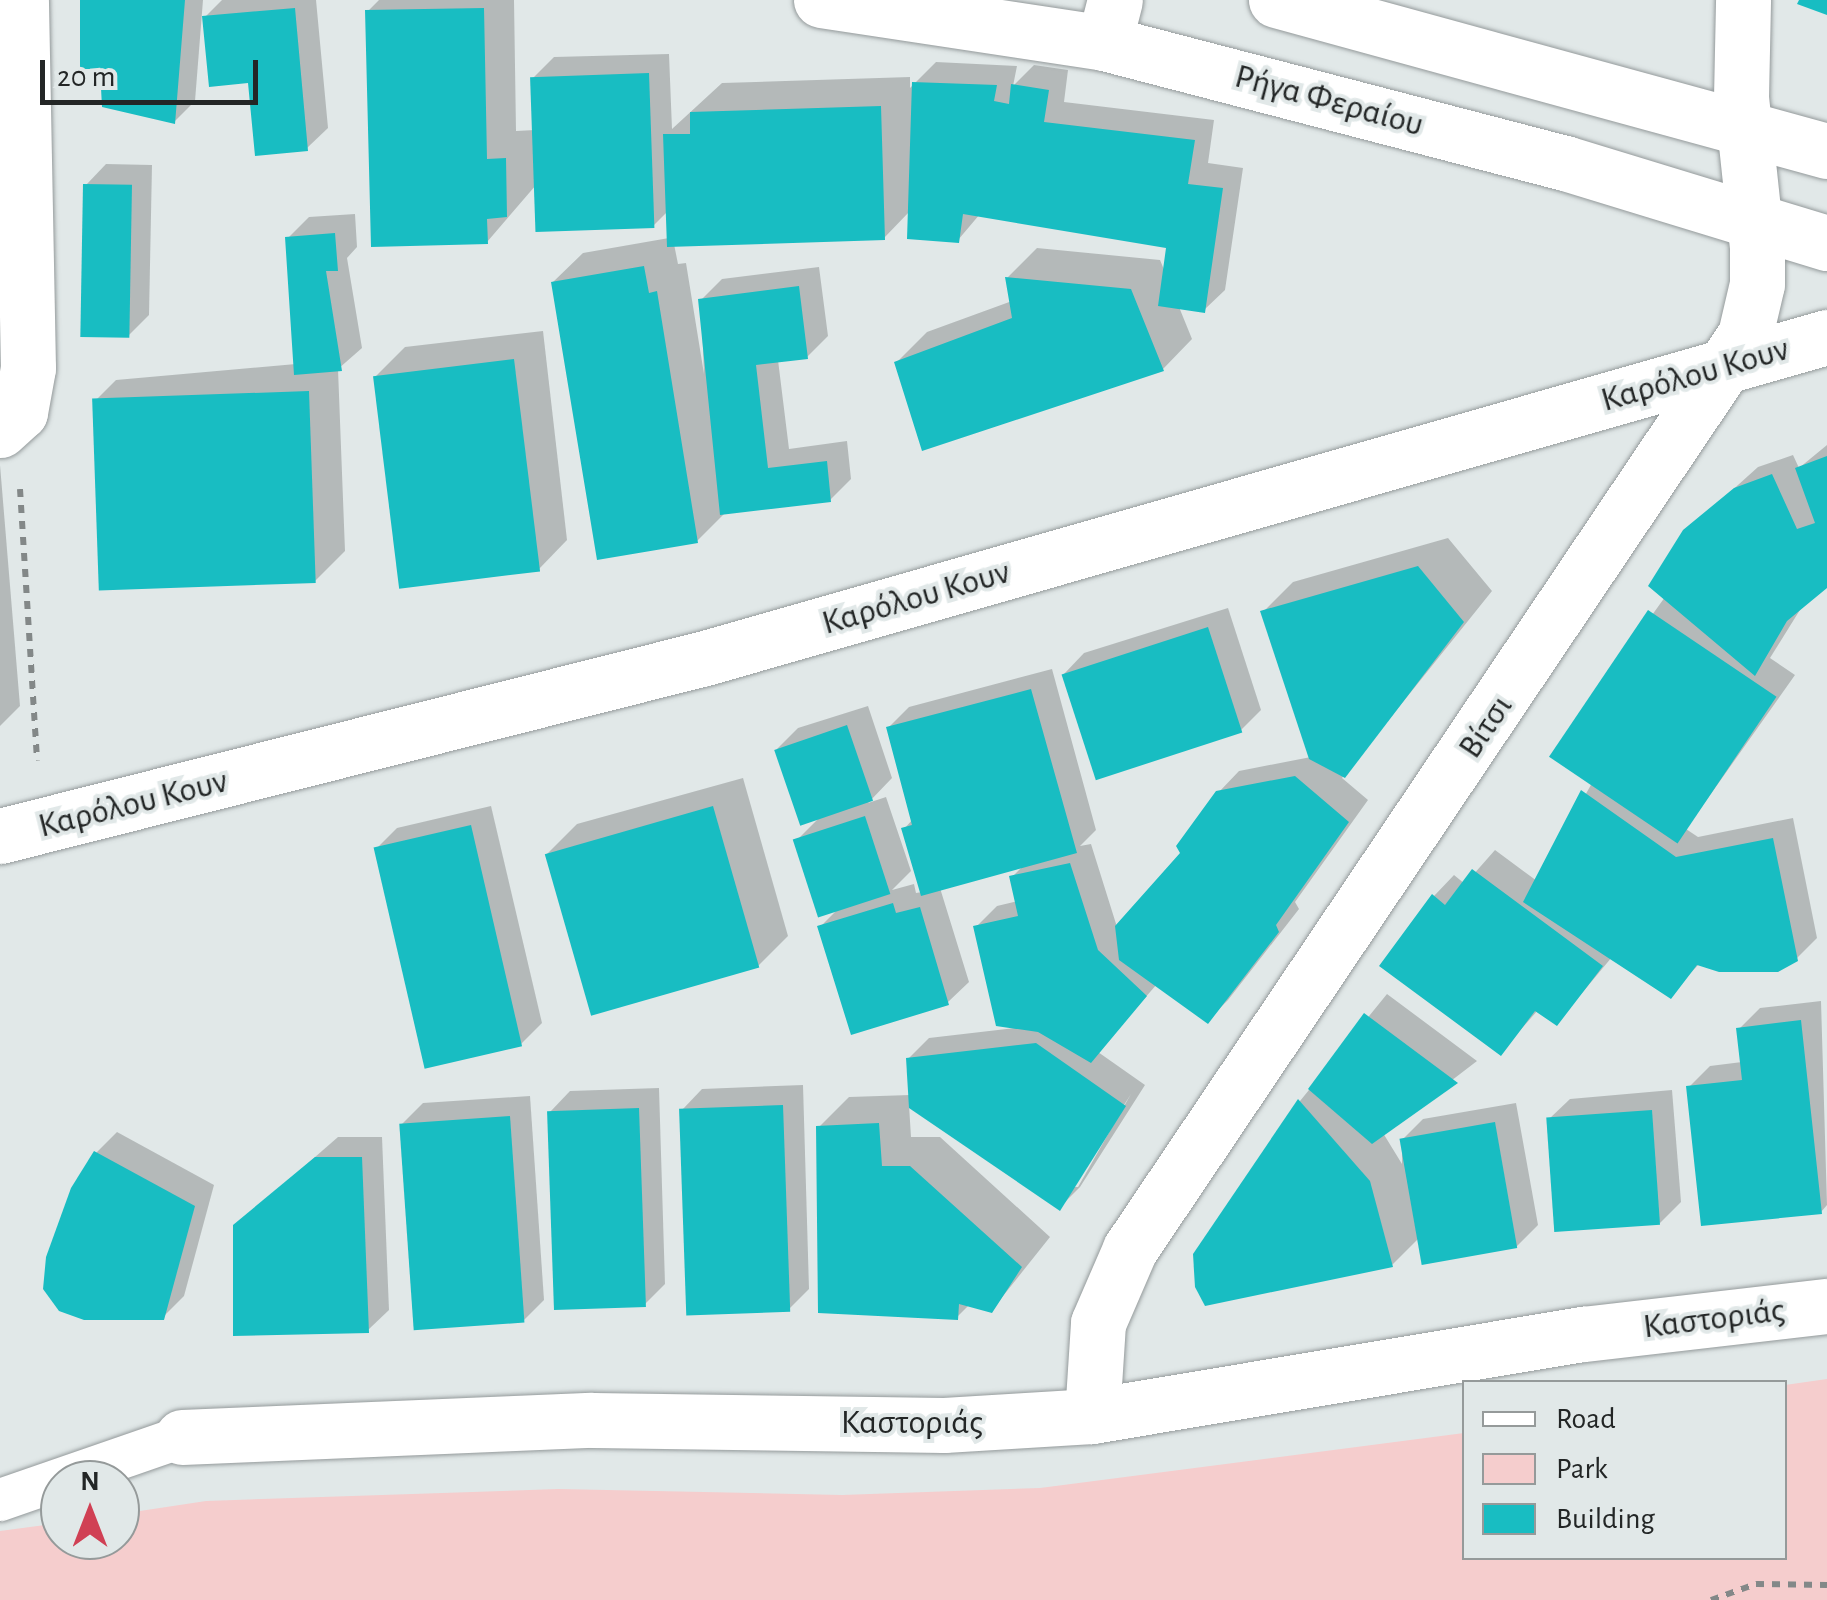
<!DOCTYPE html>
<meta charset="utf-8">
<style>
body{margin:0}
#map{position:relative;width:1827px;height:1600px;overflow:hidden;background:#e1e8e8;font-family:"Alegreya Sans",sans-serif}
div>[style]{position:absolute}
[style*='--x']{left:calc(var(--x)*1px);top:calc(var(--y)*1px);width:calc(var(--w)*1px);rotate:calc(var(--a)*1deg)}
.green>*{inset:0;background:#f5cdcd}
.shadow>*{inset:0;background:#0003}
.building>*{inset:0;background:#18bdc2;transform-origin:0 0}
.path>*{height:6px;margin-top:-3px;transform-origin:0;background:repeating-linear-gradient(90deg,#838888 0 8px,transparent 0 16px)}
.roads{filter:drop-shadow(0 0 2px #949a9b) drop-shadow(0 0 2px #949a9b)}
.service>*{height:42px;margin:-21px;padding:0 21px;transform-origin:21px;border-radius:21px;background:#fff}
.minor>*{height:55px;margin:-27.5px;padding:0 27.5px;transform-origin:27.5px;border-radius:27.5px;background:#fff}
.tertiary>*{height:55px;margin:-27.5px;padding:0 27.5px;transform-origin:27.5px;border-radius:27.5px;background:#fff}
span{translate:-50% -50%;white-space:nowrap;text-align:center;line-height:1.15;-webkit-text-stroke:8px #e1e8e8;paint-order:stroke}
.street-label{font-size:35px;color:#232626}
.legend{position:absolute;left:1462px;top:1380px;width:325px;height:180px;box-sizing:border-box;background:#e1e8e8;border:2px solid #959a9a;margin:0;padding:12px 18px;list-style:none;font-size:30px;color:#232626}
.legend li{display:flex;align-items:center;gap:20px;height:50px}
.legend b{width:50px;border:2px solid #959a9a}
.north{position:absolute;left:40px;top:1460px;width:100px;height:100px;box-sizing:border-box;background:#e1e8e8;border:2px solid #959a9a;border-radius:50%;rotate:0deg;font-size:28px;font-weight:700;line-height:40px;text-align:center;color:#232626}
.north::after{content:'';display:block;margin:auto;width:35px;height:45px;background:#d04054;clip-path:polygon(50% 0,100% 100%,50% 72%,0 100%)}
.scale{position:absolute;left:40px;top:60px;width:218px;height:45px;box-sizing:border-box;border:5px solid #232626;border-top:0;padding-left:12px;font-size:30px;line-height:35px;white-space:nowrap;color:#232626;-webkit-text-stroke:8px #e1e8e8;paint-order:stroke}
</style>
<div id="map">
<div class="green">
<div style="clip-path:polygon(1827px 1379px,1827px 1600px,0 1600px,0 1531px,60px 1523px,60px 1540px,120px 1540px,120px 1514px,206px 1501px,558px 1489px,842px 1495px,1040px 1488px,1464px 1433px,1464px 1558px,1784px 1558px,1785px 1385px)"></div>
</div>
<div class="shadow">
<div style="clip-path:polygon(82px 0,203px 0,195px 101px,175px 121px,102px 66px)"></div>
<div style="clip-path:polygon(222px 0,316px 0,328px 128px,307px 148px,204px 18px)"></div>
<div style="clip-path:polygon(379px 0,514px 0,516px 131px,535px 130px,533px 78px,554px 57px,669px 54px,672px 129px,722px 83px,910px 77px,910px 88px,936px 62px,1017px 66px,1013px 86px,1034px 65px,1068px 70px,1064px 102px,1214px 120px,1208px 163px,1243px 168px,1225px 290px,1204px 310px,1179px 307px,1192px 339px,1163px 369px,897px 362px,927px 332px,1012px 301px,1007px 278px,1037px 248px,1160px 260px,1165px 272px,1169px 246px,980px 214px,958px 240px,910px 211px,884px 238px,674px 244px,678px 264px,686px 263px,704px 374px,701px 300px,722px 279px,819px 267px,828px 336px,807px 357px,778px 360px,789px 449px,847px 441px,851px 479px,830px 500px,726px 512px,697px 541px,553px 282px,583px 253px,669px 238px,668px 211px,653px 226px,536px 185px,487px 242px,368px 11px)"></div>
<div style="clip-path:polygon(106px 164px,152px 165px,149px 315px,128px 336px,86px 185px)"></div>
<div style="clip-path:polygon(355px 214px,357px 247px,347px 258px,362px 348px,338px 369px,345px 551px,315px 581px,95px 401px,116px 380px,296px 364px,288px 238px,309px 217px)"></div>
<div style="clip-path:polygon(543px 331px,567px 540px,538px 570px,375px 377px,405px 347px)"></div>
<div style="clip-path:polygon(1827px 445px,1827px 585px,1803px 605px,1770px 658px,1795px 675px,1686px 829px,1698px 837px,1793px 818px,1817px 938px,1796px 959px,1700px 963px,1670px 995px,1612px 957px,1557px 1023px,1538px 1010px,1501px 1052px,1434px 896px,1454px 875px,1465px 884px,1495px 850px,1537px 881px,1592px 783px,1551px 756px,1665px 597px,1698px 521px,1758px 467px,1793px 455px,1799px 468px)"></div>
<div style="clip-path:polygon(0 465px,20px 706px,0 726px)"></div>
<div style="clip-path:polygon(evenodd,1448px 538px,1492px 591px,1342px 778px,1368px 800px,1295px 902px,1299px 909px,1228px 1000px,1207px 1021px,1157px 984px,1098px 1052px,1145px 1085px,1080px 1187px,1060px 1207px,909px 1105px,911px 1137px,940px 1137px,1050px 1237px,991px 1311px,970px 1304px,957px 1317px,819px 1127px,849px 1097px,910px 1095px,908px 1059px,929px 1038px,1015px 1028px,976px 927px,997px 906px,1018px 901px,1012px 877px,1024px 865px,940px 888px,969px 982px,948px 1002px,820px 927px,837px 910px,796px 841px,821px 816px,777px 749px,798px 728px,868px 706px,892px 778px,868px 803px,886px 797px,911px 871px,892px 890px,914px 884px,916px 893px,922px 892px,904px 829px,913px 819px,888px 728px,909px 707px,1052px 669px,1096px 830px,1080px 846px,1091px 844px,1117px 927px,1183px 854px,1218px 793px,1239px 771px,1311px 757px,1263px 612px,1293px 582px,1448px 538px,1131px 1094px,1078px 1187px,1072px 1187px,1131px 1094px)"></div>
<div style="clip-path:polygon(1228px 608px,1261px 710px,1240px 731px,1064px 674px,1084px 653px)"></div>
<div style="clip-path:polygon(743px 778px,788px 936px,758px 966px,547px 854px,577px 824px)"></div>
<div style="clip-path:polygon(491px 806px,542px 1023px,521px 1044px,376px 849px,397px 828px)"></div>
<div style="clip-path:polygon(1387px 994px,1477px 1061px,1383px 1133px,1402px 1164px,1402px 1140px,1423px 1119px,1516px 1103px,1538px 1225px,1517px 1246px,1418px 1239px,1392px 1265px,1195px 1255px,1300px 1101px)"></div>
<div style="clip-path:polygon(1821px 1001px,1827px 1205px,1821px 1212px,1689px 1087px,1710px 1066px,1742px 1062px,1739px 1029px,1760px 1008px)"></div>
<div style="clip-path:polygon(803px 1085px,809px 1289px,788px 1310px,682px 1110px,702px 1089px)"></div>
<div style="clip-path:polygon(659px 1088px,665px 1284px,644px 1305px,550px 1112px,570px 1091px)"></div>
<div style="clip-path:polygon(1672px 1090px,1681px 1202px,1660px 1223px,1549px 1119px,1570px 1099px)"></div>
<div style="clip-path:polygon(530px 1096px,544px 1300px,523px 1321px,402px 1124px,423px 1103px)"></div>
<div style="clip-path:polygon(117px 1132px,214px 1185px,184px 1296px,163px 1317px,96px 1153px)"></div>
<div style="clip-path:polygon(338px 1137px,382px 1137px,389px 1310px,368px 1330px,236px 1226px)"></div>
</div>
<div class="building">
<div style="clip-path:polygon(80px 0,185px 0,175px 124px,102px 107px,100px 69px,80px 69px)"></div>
<div style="clip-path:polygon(1799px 0,1827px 0,1827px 15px,1797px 4px)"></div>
<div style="clip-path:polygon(295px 8px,308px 151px,255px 156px,248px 83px,209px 87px,202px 16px)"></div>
<div style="clip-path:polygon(484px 8px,487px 159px,506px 158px,507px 217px,487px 219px,488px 244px,371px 247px,365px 10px)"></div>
<div style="left:649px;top:73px;width:155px;height:119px;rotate:88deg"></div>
<div style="clip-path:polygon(912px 82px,997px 85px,994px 101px,1009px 104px,1011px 84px,1049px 90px,1044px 122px,1195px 140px,1188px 184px,1223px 188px,1205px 313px,1158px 306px,1166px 248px,963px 214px,959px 243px,907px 239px)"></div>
<div style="clip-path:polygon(881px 106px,885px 240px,667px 247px,663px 134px,690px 134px,690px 112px)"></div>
<div style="left:83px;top:184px;width:49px;height:153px;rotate:1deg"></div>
<div style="clip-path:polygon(335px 233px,338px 271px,326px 271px,342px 371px,294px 375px,285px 237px)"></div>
<div style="clip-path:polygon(644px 266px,649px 293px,657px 291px,698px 543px,597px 560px,551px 282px)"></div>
<div style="clip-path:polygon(1005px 277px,1131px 289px,1164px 371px,922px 451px,894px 362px,1012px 318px)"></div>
<div style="clip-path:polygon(799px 286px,808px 359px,756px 365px,768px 468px,827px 461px,831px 502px,720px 515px,698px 299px)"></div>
<div style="left:514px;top:359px;width:214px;height:142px;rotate:83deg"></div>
<div style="left:309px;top:391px;width:192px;height:217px;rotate:88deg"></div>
<div style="clip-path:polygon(1827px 456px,1827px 588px,1787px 621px,1755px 676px,1648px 586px,1683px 530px,1734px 488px,1772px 474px,1797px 529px,1815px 523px,1795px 468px)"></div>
<div style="clip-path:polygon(1418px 566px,1464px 622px,1345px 778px,1309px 759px,1260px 611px)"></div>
<div style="left:1648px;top:610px;width:155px;height:177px;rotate:34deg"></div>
<div style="left:1208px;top:627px;width:111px;height:154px;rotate:72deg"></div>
<div style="clip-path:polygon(1031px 689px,1077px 853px,921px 896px,901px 828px,912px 825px,886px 727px)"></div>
<div style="left:847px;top:725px;width:80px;height:77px;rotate:71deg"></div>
<div style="clip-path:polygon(1295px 776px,1349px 822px,1276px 925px,1279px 932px,1208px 1024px,1119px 960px,1115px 926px,1180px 853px,1176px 846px,1216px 791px)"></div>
<div style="clip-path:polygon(1581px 790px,1676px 857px,1773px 838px,1798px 961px,1778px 972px,1719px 972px,1697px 965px,1671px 999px,1523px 902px)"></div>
<div style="left:713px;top:806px;width:168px;height:175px;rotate:74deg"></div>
<div style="left:865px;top:816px;width:82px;height:76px;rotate:72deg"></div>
<div style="left:471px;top:825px;width:227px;height:100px;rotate:77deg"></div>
<div style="clip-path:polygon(1070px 863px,1098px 950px,1147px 996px,1091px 1063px,1038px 1032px,996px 1026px,973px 926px,1018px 916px,1009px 876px)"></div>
<div style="clip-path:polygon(1472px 869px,1603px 966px,1557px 1026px,1535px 1011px,1501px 1056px,1379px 966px,1432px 894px,1445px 905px)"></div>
<div style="clip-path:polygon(893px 903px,896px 913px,920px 907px,949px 1005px,851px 1035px,817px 926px)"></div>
<div style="clip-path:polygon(1364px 1013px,1458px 1083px,1372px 1144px,1308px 1089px)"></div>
<div style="clip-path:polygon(1801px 1020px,1822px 1214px,1701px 1226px,1686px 1086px,1742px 1080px,1736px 1028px)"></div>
<div style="clip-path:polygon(1036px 1043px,1126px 1106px,1060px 1211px,909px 1108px,906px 1058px)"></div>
<div style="clip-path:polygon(1298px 1099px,1370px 1181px,1393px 1267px,1205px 1306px,1195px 1287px,1193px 1254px)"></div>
<div style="left:783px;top:1105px;width:207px;height:104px;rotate:88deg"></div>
<div style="left:639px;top:1108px;width:199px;height:92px;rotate:88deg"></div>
<div style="left:1652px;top:1110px;width:115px;height:106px;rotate:86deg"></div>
<div style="left:510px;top:1116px;width:207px;height:111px;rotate:86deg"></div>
<div style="left:1495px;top:1122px;width:128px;height:97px;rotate:80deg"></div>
<div style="clip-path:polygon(879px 1123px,882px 1166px,910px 1166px,1022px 1267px,992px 1313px,959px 1304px,958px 1320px,818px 1313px,816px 1126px)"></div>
<div style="clip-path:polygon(94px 1151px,195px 1206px,164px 1320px,84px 1320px,59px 1311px,43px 1289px,46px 1257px,71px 1188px)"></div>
<div style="clip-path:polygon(315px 1157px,362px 1157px,369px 1333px,233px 1336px,233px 1225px)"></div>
</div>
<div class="path">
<div style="--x:20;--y:489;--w:272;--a:86.4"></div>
<div style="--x:1711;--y:1600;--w:48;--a:-19.6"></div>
<div style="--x:1756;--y:1584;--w:71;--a:0.8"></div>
</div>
<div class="roads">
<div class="service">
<div style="--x:0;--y:1500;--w:193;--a:-19.1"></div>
</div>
<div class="minor">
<div style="--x:1104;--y:43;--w:44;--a:-75.7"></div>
<div style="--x:0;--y:430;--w:27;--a:-42"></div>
<div style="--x:20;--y:412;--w:45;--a:-79.7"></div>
<div style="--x:28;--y:368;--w:368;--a:-91.1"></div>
<div style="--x:1092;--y:1416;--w:93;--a:-86.3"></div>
<div style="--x:1098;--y:1323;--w:81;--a:-66.6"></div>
<div style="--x:1130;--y:1249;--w:1102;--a:-56.06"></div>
<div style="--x:1745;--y:335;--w:52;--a:-76.8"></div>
<div style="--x:1757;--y:284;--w:37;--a:-90"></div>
<div style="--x:1757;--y:247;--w:150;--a:-96.1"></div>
<div style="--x:1741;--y:98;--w:98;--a:-88.8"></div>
<div style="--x:182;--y:1437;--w:410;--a:-2.4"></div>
<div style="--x:592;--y:1420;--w:352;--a:0.8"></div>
<div style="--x:944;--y:1425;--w:148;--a:-3.5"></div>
<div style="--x:1092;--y:1416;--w:499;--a:-9.5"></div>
<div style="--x:1584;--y:1334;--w:245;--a:-6.6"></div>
</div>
<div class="tertiary">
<div style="--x:821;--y:0;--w:286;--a:8.6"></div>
<div style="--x:1104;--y:43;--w:476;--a:14.6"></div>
<div style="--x:1565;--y:163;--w:274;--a:17"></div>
<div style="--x:1276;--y:0;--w:571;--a:15.33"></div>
<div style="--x:0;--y:836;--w:727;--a:-14.17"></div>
<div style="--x:705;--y:658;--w:1167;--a:-15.97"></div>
</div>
</div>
<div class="street-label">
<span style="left:1329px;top:101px;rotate:15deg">Ρήγα Φεραίου</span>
<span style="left:1695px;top:375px;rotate:-16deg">Καρόλου Κουν</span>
<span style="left:916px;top:598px;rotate:-16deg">Καρόλου Κουν</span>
<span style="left:1486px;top:727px;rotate:-56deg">Βίτσι</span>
<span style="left:133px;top:804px;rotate:-14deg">Καρόλου Κουν</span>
<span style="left:1714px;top:1319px;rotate:-7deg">Καστοριάς</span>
<span style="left:912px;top:1423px">Καστοριάς</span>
</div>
<ul class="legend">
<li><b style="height:12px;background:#fff"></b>Road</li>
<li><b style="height:28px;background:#f5cdcd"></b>Park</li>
<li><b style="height:28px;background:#18bdc2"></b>Building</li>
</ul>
<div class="north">N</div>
<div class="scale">20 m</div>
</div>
